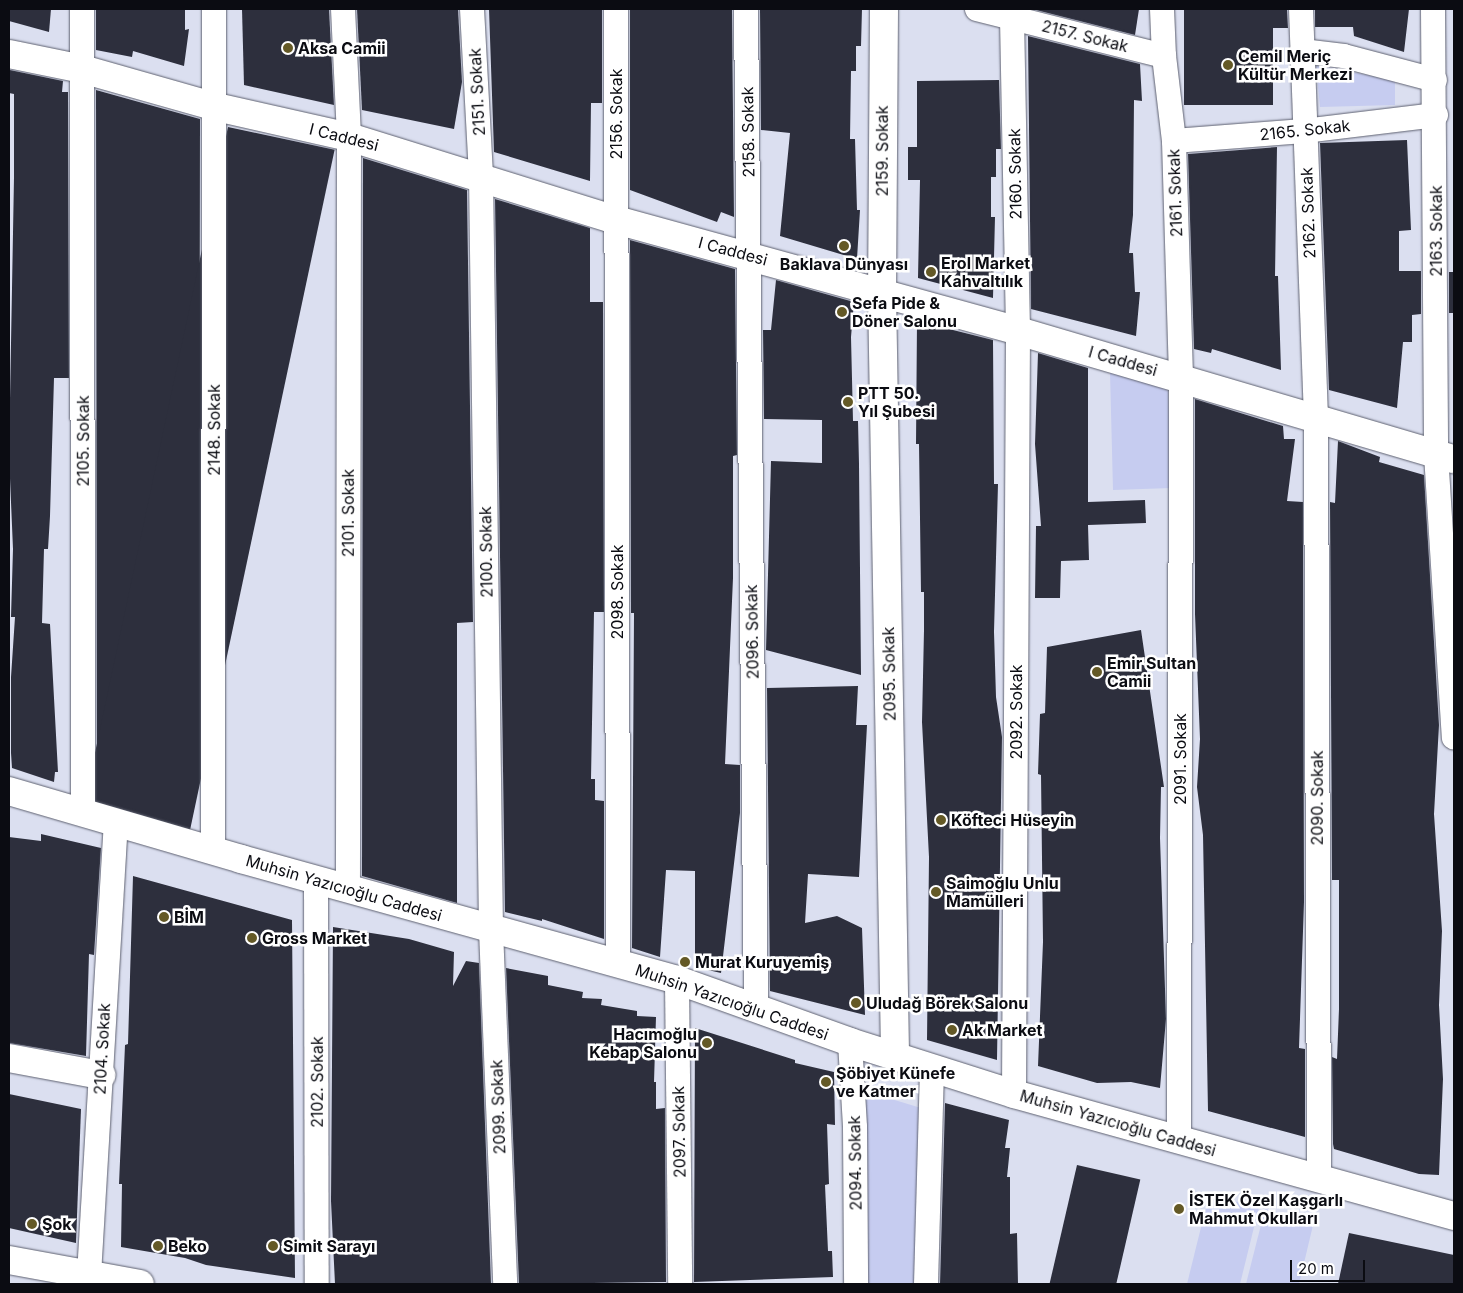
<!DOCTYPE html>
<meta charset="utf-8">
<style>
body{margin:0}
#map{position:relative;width:1463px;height:1293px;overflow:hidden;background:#dbdff0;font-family:Inter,sans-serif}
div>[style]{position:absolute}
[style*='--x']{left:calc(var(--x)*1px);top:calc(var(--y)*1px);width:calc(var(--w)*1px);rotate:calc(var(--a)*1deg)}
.green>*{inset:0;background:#c6ccf0}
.building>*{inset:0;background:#2d2f3d;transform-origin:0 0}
.roads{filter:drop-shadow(0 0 1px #5e6170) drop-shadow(0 0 1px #5e6170)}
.street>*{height:24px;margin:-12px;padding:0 12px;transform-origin:12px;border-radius:12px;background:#fff}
.secondary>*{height:28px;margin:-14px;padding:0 14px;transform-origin:14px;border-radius:14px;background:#fff}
.primary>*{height:28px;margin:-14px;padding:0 14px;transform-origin:14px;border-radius:14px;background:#fff}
.dots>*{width:14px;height:14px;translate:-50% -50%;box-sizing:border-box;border:2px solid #fff;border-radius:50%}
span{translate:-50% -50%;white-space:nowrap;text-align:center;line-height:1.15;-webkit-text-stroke:5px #fff;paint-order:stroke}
.street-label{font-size:16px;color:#0b0c12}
.poi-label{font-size:16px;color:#0b0c12;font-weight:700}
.left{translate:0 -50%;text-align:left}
.right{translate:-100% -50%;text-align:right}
.frame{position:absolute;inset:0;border:10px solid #0b0c12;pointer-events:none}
.scale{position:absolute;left:1290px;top:1260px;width:75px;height:22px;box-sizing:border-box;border:2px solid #0b0c12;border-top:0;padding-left:6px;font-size:15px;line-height:18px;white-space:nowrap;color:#0b0c12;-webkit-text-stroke:4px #fff;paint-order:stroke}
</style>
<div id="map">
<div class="green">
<div style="clip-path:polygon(1316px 66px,1395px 80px,1395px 105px,1320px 107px)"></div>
<div style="clip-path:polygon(1110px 372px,1165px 387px,1168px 392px,1171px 488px,1113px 490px)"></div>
<div style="clip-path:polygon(865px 1091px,921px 1108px,916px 1284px,864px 1284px)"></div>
<div style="clip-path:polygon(1209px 1195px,1259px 1207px,1240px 1284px,1187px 1284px)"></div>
<div style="clip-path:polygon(1265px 1209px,1314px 1221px,1299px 1284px,1246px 1284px)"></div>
</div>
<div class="building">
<div style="clip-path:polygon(9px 9px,51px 9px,49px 32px,9px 21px)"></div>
<div style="clip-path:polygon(185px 9px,185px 30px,189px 29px,184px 66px,133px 51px,132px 57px,96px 50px,96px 10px)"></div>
<div style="clip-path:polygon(242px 9px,329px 9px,334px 105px,244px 85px)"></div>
<div style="clip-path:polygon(357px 9px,458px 9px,462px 82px,454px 129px,362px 110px)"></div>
<div style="clip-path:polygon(489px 9px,602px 9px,602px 103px,591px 103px,590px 181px,494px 152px)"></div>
<div style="clip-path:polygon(630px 9px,732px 10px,734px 217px,721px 212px,717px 222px,630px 190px)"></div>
<div style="clip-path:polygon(862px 9px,861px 46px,856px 46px,856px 71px,851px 71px,850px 139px,855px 139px,857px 210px,860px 210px,857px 259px,780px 236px,790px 133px,761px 130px,760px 10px)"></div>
<div style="clip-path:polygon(1032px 9px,1139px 9px,1135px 35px)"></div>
<div style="clip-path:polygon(1184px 9px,1287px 9px,1288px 28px,1273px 28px,1273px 105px,1184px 105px)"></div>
<div style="clip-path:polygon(1315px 9px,1409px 9px,1404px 52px,1354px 36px,1353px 27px,1315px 27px)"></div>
<div style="clip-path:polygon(1028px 36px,1140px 64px,1142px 101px,1134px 100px,1133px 215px,1129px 253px,1133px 253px,1135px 292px,1140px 292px,1136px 336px,1031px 309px)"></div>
<div style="clip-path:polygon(10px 70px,63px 81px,62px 92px,68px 92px,69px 378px,54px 378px,50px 516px,48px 549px,44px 549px,42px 623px,50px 624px,58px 772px,55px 772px,54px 782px,12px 768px,11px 753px,11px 677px,15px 617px,11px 617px,13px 549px,9px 455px,14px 177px,14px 94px,9px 93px)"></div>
<div style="clip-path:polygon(999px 80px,1001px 149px,996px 149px,996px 177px,991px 177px,991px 217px,995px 217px,993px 298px,918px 278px,920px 180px,908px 180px,908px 147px,917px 147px,917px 81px)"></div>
<div style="clip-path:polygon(96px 90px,200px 119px,199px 783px,190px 783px,185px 826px,97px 796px)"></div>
<div style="left:228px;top:127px;width:109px;height:711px;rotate:12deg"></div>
<div style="clip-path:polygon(1407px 140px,1411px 230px,1399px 231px,1399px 271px,1421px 271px,1421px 314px,1412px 315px,1412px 342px,1403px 342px,1397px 408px,1329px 390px,1320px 143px)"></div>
<div style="clip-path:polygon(1277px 147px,1275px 276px,1278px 276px,1281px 370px,1212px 349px,1211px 353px,1194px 349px,1188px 154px)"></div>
<div style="clip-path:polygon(363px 158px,467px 190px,473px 622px,457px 623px,457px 903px,362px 876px)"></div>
<div style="clip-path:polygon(495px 199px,590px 228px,590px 302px,603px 302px,604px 612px,594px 612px,591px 779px,595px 779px,595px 800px,604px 801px,604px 939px,542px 919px,542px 921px,505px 912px)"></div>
<div style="clip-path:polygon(630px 240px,735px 269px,737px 455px,733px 456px,733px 578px,725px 764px,740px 765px,740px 813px,721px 973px,695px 967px,695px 871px,666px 870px,660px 957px,632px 948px,634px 613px,631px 613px)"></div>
<div style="left:1449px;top:272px;width:5px;height:41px"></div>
<div style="clip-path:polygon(776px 280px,854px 302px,851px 337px,853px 421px,858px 421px,859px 464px,861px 675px,766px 650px,771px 461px,822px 463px,822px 420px,764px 419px,763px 330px,771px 330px)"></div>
<div style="clip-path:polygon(917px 321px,993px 340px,994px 484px,998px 484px,994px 632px,996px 697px,1002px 737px,997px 1060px,927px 1040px,929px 857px,922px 722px,924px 630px,924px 592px,921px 592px,919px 444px,916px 444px)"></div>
<div style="clip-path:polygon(1038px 353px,1088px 368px,1088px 502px,1145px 500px,1146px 523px,1088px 525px,1089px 560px,1061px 561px,1060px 598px,1035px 598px,1036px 526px,1041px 526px,1035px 444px)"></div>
<div style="clip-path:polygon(1195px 399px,1283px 426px,1284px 439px,1295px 439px,1287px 501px,1303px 502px,1304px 902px,1299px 1048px,1305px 1049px,1305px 1137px,1208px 1111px,1203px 835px,1197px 787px,1200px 739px,1195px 614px)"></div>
<div style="clip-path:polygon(1338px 441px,1380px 457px,1379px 462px,1424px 475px,1439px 725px,1434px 814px,1442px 931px,1439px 1005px,1443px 1079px,1439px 1175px,1419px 1174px,1334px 1149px,1333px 1144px,1332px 1057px,1337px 1059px,1339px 1009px,1339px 880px,1332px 880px,1330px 502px,1335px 503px)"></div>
<div style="clip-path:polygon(1141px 630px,1164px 787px,1161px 787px,1160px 838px,1166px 1019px,1160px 1088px,1131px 1082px,1097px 1083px,1038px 1066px,1043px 942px,1041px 775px,1038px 774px,1040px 714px,1045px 713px,1047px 647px)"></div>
<div style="clip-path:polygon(858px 686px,856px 725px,867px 725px,859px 877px,808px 874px,805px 923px,837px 916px,862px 928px,865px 1015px,770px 991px,767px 688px)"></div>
<div style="clip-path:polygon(41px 834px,101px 848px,94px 955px,89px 954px,86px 1056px,9px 1043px,9px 837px,41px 841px)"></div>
<div style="clip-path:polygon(133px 876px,292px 920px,295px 1278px,206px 1265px,185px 1258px,121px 1247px,122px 1184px,119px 1184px,125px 1045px,128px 1044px)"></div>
<div style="clip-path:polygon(333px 927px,409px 939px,454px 952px,453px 986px,466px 961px,479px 963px,491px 1284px,335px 1284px,331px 1201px)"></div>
<div style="clip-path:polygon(506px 968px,548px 976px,548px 985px,583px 992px,582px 998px,602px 999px,601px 1005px,637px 1011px,637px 1016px,656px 1017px,654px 1082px,656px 1082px,656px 1109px,665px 1108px,666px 1282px,519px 1284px)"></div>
<div style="clip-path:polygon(695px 1028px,795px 1060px,795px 1063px,834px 1072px,835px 1125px,827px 1124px,829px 1184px,825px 1185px,828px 1251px,832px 1251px,833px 1277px,694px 1282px)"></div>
<div style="clip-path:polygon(9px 1094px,81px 1109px,76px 1243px,9px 1228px)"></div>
<div style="clip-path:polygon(945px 1103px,1009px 1120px,1005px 1148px,1010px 1148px,1007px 1177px,1010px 1177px,1010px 1234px,1017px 1233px,1018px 1284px,940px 1284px)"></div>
<div style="left:1077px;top:1165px;width:65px;height:122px;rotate:13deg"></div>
<div style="clip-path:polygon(1349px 1233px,1454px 1255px,1454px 1284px,1338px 1284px)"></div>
</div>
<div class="roads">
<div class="street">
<div style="--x:82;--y:9;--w:804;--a:89.93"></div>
<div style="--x:343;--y:9;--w:128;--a:87.3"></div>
<div style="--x:349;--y:137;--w:752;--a:90.08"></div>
<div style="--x:472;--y:9;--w:166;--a:86.9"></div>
<div style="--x:481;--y:175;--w:755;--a:89.24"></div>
<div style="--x:491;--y:930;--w:354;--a:87.7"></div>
<div style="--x:616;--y:9;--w:955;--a:89.88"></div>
<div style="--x:746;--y:9;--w:1000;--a:89.43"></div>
<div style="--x:977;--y:9;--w:193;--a:14.1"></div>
<div style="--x:1162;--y:9;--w:47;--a:87.6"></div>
<div style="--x:1164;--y:56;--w:86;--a:83.3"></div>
<div style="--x:1174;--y:141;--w:237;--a:88.3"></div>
<div style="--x:1181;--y:378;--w:762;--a:90.15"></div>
<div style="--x:1301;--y:9;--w:408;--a:87.9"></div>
<div style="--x:1316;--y:417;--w:762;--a:89.77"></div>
<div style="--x:1433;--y:9;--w:445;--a:89.6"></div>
<div style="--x:1436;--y:454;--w:284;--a:86.4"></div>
<div style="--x:1012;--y:18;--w:313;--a:88.9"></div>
<div style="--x:1018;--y:331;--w:763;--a:90.3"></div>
<div style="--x:1302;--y:51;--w:42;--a:6.8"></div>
<div style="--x:1344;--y:56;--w:94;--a:14.8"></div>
<div style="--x:1174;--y:141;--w:130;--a:-4.4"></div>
<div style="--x:1304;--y:131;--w:133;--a:-6.9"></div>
<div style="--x:213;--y:851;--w:842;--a:-89.93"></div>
<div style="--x:316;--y:880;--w:404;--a:89.9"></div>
<div style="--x:677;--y:980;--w:304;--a:89.4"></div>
<div style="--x:850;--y:1042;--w:85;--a:86.6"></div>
<div style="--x:855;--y:1127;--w:157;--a:89.6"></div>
<div style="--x:89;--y:1275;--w:454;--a:-86.6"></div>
<div style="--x:926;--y:1284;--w:216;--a:-88.4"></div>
</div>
<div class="secondary">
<div style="--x:884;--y:9;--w:284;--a:90.4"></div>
<div style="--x:882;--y:293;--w:763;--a:89.02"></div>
<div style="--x:9;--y:54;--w:75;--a:11.6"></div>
<div style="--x:82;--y:69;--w:139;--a:15.8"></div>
<div style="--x:216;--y:107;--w:136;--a:12.7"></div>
<div style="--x:349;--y:137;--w:280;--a:17.3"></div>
<div style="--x:616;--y:220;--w:417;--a:15.4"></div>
<div style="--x:1018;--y:331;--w:454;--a:16.4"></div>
<div style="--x:9;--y:791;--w:242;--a:16.3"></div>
<div style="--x:241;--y:859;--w:452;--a:15.5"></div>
<div style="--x:677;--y:980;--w:184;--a:19.7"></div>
<div style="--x:850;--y:1042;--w:172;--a:17.6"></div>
<div style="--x:1014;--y:1094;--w:457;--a:15.5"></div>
<div style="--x:9;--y:1058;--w:94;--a:10.5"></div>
</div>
<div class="primary">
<div style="--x:9;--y:1260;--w:133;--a:10.4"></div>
</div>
</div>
<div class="dots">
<div style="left:288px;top:48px;background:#645926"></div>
<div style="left:1228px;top:65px;background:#645926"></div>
<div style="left:844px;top:246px;background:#645926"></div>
<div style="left:931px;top:272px;background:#645926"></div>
<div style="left:842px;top:312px;background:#645926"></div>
<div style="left:848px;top:402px;background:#645926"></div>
<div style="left:1097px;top:672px;background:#645926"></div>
<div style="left:941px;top:820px;background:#645926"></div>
<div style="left:936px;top:892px;background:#645926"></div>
<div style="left:164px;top:917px;background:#645926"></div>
<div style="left:252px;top:938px;background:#645926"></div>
<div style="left:685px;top:962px;background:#645926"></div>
<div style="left:856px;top:1003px;background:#645926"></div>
<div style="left:952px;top:1030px;background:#645926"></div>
<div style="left:707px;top:1043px;background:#645926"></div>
<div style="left:826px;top:1082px;background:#645926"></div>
<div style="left:1179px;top:1209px;background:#645926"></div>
<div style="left:32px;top:1224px;background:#645926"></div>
<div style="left:158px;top:1246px;background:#645926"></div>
<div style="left:273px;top:1246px;background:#645926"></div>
</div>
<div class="street-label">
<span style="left:1085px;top:36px;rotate:14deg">2157. Sokak</span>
<span style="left:477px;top:92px;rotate:-93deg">2151. Sokak</span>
<span style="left:616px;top:114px;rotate:-90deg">2156. Sokak</span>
<span style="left:1305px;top:130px;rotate:-6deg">2165. Sokak</span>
<span style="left:748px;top:132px;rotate:-91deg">2158. Sokak</span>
<span style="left:344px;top:137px;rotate:14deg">I Caddesi</span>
<span style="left:882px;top:151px;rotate:-90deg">2159. Sokak</span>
<span style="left:1015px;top:174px;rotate:-91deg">2160. Sokak</span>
<span style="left:1175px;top:193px;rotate:-92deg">2161. Sokak</span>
<span style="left:1308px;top:213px;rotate:-92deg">2162. Sokak</span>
<span style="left:1436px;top:231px;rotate:-90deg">2163. Sokak</span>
<span style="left:733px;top:251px;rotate:15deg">I Caddesi</span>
<span style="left:1123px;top:361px;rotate:16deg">I Caddesi</span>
<span style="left:214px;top:430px;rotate:-90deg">2148. Sokak</span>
<span style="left:83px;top:441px;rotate:-90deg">2105. Sokak</span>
<span style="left:348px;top:513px;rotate:-90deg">2101. Sokak</span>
<span style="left:486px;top:552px;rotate:-91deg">2100. Sokak</span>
<span style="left:617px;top:592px;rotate:-90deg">2098. Sokak</span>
<span style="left:752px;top:632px;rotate:-91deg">2096. Sokak</span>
<span style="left:889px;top:674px;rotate:-91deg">2095. Sokak</span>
<span style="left:1016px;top:712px;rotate:-90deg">2092. Sokak</span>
<span style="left:1180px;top:759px;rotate:-90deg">2091. Sokak</span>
<span style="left:1317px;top:798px;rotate:-90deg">2090. Sokak</span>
<span style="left:344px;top:888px;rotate:16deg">Muhsin Yazıcıoğlu Caddesi</span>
<span style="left:732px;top:1002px;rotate:19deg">Muhsin Yazıcıoğlu Caddesi</span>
<span style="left:102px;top:1049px;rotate:-87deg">2104. Sokak</span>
<span style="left:317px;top:1082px;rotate:-90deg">2102. Sokak</span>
<span style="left:498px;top:1107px;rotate:-92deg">2099. Sokak</span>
<span style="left:1118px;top:1123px;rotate:16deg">Muhsin Yazıcıoğlu Caddesi</span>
<span style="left:679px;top:1132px;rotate:-91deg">2097. Sokak</span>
<span style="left:855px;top:1163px;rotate:-91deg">2094. Sokak</span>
</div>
<div class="poi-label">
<span class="left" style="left:298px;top:48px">Aksa Camii</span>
<span class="left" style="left:1238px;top:65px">Cemil Meriç<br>Kültür Merkezi</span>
<span class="left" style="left:941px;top:272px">Erol Market<br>Kahvaltılık</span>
<span style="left:844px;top:264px">Baklava Dünyası</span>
<span class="left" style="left:852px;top:312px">Sefa Pide &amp;<br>Döner Salonu</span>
<span class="left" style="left:858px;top:402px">PTT 50.<br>Yıl Şubesi</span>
<span class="left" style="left:1107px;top:672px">Emir Sultan<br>Camii</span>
<span class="left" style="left:951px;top:820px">Köfteci Hüseyin</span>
<span class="left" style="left:946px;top:892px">Saimoğlu Unlu<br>Mamülleri</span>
<span class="left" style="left:174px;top:917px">BİM</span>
<span class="left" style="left:262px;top:938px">Gross Market</span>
<span class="left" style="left:695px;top:962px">Murat Kuruyemiş</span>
<span class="left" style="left:866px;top:1003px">Uludağ Börek Salonu</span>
<span class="left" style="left:962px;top:1030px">Ak Market</span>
<span class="right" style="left:697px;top:1043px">Hacımoğlu<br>Kebap Salonu</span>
<span class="left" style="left:836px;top:1082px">Şöbiyet Künefe<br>ve Katmer</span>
<span class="left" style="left:1189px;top:1209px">İSTEK Özel Kaşgarlı<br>Mahmut Okulları</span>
<span class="left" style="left:42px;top:1224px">Şok</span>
<span class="left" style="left:168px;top:1246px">Beko</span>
<span class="left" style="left:283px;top:1246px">Simit Sarayı</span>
</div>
<div class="frame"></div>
<div class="scale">20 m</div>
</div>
